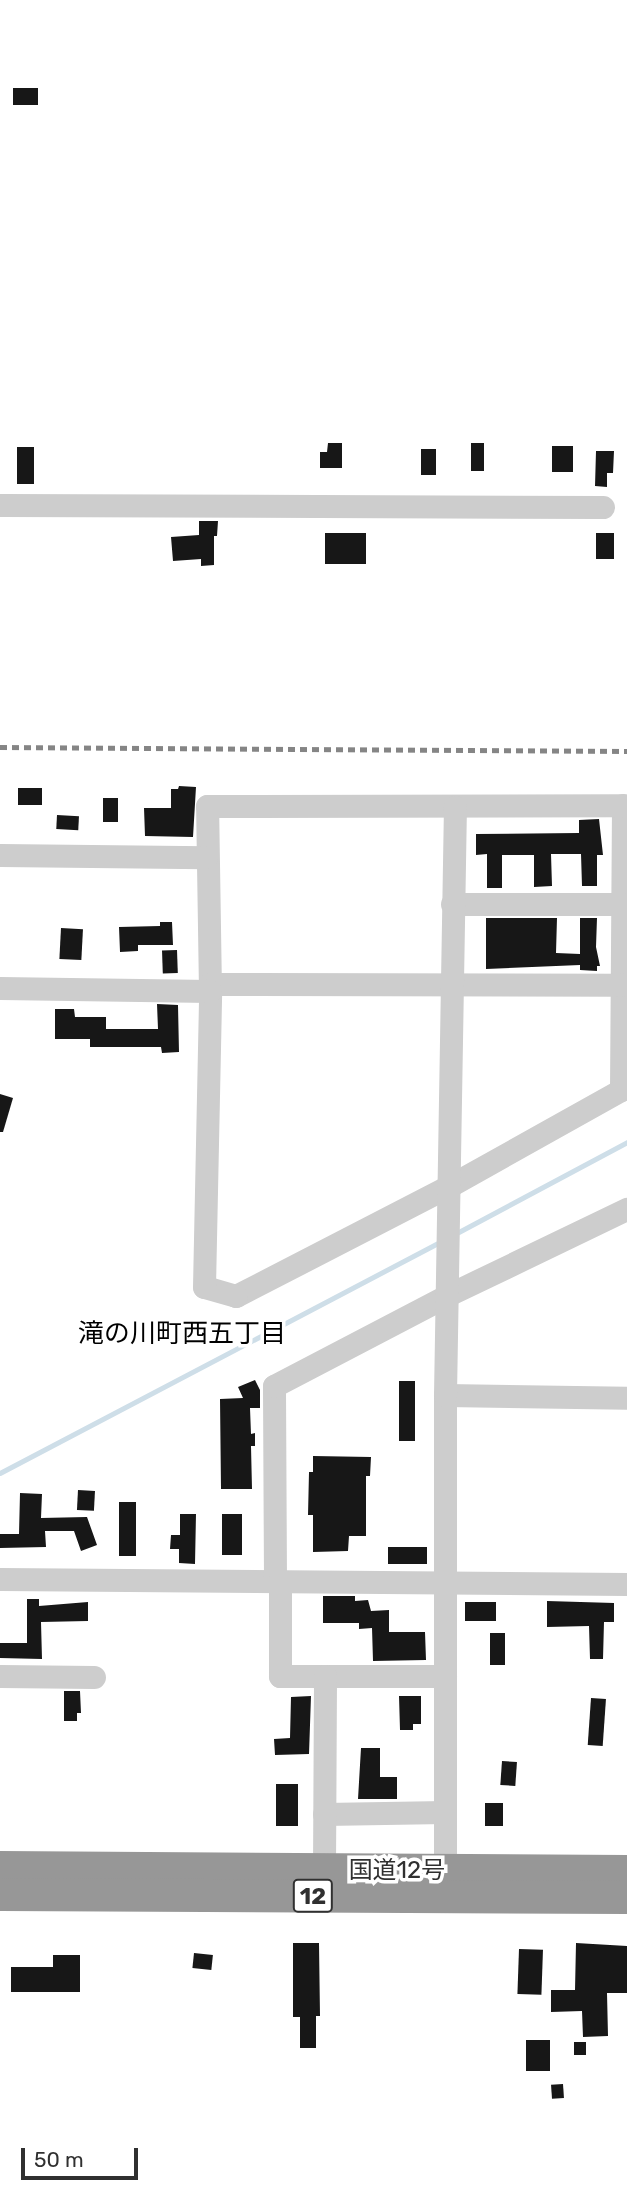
<!DOCTYPE html>
<meta charset="utf-8">
<style>
body{margin:0}
#map{position:relative;width:627px;height:2201px;overflow:hidden;background:#fff;font-family:Rubik,"Noto Sans JP",sans-serif}
div>[style]{position:absolute}
[style*='--x']{left:calc(var(--x)*1px);top:calc(var(--y)*1px);width:calc(var(--w)*1px);rotate:calc(var(--a)*1deg)}
.stream>*{height:4.5px;margin:-2.25px;padding:0 2.25px;transform-origin:2.25px;border-radius:2.25px;background:#cedee8}
.building>*{inset:0;background:#171717;transform-origin:0 0}
.minor>*{height:23px;margin:-11.5px;padding:0 11.5px;transform-origin:11.5px;border-radius:11.5px;background:#cdcdcd}
.highway>*{height:33px;margin:-16.5px;padding:0 16.5px;transform-origin:16.5px;border-radius:16.5px;background:#979797}
.rail>*{height:4.5px;margin-top:-2.25px;transform-origin:0;background:repeating-linear-gradient(90deg,#858585 0 7px,transparent 0 12px)}
span{translate:-50% -50%;white-space:nowrap;text-align:center;line-height:1.15;-webkit-text-stroke:7px #fff;paint-order:stroke}
.shield-label span{padding:2px 5px;background:#fff;border:2px solid;border-radius:5px;-webkit-text-stroke-width:0}
.shield-label{font-size:23px;color:#303030;font-weight:700}
.street-label{font-size:24px;color:#303030}
.neighbourhood-label{font-size:26px;color:#000}
.scale{position:absolute;left:21px;top:2148px;width:117px;height:32px;box-sizing:border-box;border:4px solid #303030;border-top:0;padding-left:9px;font-size:21px;line-height:24px;white-space:nowrap;color:#303030;-webkit-text-stroke:5px #fff;paint-order:stroke}
</style>
<div id="map">
<div class="stream">
<div style="--x:455;--y:1234;--w:195;--a:-28.1"></div>
<div style="--x:0;--y:1473;--w:498;--a:-27.7"></div>
</div>
<div class="building">
<div style="left:13px;top:88px;width:25px;height:17px"></div>
<div style="clip-path:polygon(328px 443px,342px 443px,342px 468px,320px 468px,320px 452px,327px 452px)"></div>
<div style="left:471px;top:443px;width:13px;height:28px"></div>
<div style="left:552px;top:446px;width:21px;height:26px"></div>
<div style="left:17px;top:447px;width:17px;height:37px"></div>
<div style="left:421px;top:449px;width:15px;height:26px"></div>
<div style="clip-path:polygon(596px 451px,614px 451px,613px 473px,607px 473px,607px 487px,595px 486px)"></div>
<div style="clip-path:polygon(199px 521px,218px 521px,217px 536px,214px 536px,214px 565px,201px 566px,201px 559px,173px 561px,171px 537px,199px 535px)"></div>
<div style="left:325px;top:533px;width:41px;height:31px"></div>
<div style="left:596px;top:533px;width:18px;height:26px"></div>
<div style="clip-path:polygon(179px 786px,196px 787px,193px 837px,145px 836px,144px 808px,171px 808px,171px 789px,178px 789px)"></div>
<div style="left:18px;top:788px;width:24px;height:17px"></div>
<div style="left:103px;top:798px;width:15px;height:24px"></div>
<div style="left:57px;top:815px;width:22px;height:14px;rotate:3deg"></div>
<div style="clip-path:polygon(599px 819px,603px 855px,597px 855px,597px 886px,582px 886px,581px 854px,551px 854px,552px 886px,534px 887px,534px 855px,502px 855px,502px 888px,487px 888px,487px 854px,476px 855px,476px 834px,579px 833px,579px 820px)"></div>
<div style="clip-path:polygon(486px 918px,557px 918px,556px 953px,580px 954px,580px 918px,597px 918px,596px 947px,600px 966px,597px 966px,597px 971px,580px 970px,580px 965px,486px 969px)"></div>
<div style="clip-path:polygon(160px 922px,172px 922px,173px 945px,138px 945px,138px 951px,120px 952px,119px 927px,160px 926px)"></div>
<div style="left:61px;top:928px;width:22px;height:31px;rotate:3deg"></div>
<div style="left:177px;top:950px;width:23px;height:15px;rotate:88deg"></div>
<div style="clip-path:polygon(157px 1004px,178px 1005px,179px 1052px,162px 1053px,161px 1047px,90px 1047px,90px 1039px,55px 1039px,55px 1009px,74px 1009px,75px 1017px,106px 1017px,106px 1029px,158px 1029px)"></div>
<div style="clip-path:polygon(0 1094px,13px 1098px,3px 1132px,0 1132px)"></div>
<div style="clip-path:polygon(255px 1380px,260px 1390px,260px 1408px,250px 1408px,251px 1434px,255px 1433px,255px 1446px,251px 1446px,252px 1489px,221px 1489px,220px 1399px,243px 1398px,238px 1387px)"></div>
<div style="left:399px;top:1381px;width:16px;height:60px"></div>
<div style="clip-path:polygon(313px 1456px,371px 1457px,370px 1476px,366px 1476px,366px 1536px,349px 1536px,348px 1551px,313px 1552px,313px 1515px,308px 1515px,309px 1472px,313px 1472px)"></div>
<div style="left:78px;top:1490px;width:17px;height:20px;rotate:3deg"></div>
<div style="clip-path:polygon(20px 1493px,42px 1494px,41px 1518px,87px 1517px,97px 1545px,81px 1551px,74px 1531px,45px 1531px,46px 1547px,0 1548px,0 1534px,19px 1534px)"></div>
<div style="left:119px;top:1502px;width:17px;height:54px"></div>
<div style="clip-path:polygon(180px 1514px,196px 1514px,195px 1564px,179px 1563px,179px 1549px,170px 1549px,171px 1535px,180px 1535px)"></div>
<div style="left:222px;top:1514px;width:20px;height:41px"></div>
<div style="left:388px;top:1547px;width:39px;height:17px"></div>
<div style="clip-path:polygon(323px 1596px,355px 1596px,355px 1601px,368px 1600px,371px 1611px,389px 1610px,389px 1632px,425px 1632px,426px 1660px,373px 1661px,372px 1628px,359px 1629px,359px 1623px,323px 1623px)"></div>
<div style="clip-path:polygon(27px 1599px,39px 1599px,39px 1606px,88px 1602px,88px 1621px,41px 1622px,42px 1659px,0 1658px,0 1643px,27px 1643px)"></div>
<div style="clip-path:polygon(547px 1601px,614px 1603px,614px 1622px,604px 1622px,603px 1659px,590px 1659px,589px 1626px,547px 1627px)"></div>
<div style="left:496px;top:1602px;width:19px;height:31px;rotate:90deg"></div>
<div style="left:490px;top:1633px;width:15px;height:32px"></div>
<div style="clip-path:polygon(64px 1691px,80px 1691px,81px 1713px,77px 1713px,77px 1721px,64px 1721px)"></div>
<div style="clip-path:polygon(311px 1696px,309px 1754px,275px 1755px,274px 1739px,290px 1738px,291px 1697px)"></div>
<div style="clip-path:polygon(399px 1696px,421px 1696px,421px 1724px,413px 1724px,413px 1730px,400px 1730px)"></div>
<div style="left:591px;top:1698px;width:15px;height:47px;rotate:4deg"></div>
<div style="clip-path:polygon(361px 1748px,380px 1748px,380px 1777px,397px 1777px,397px 1799px,358px 1799px)"></div>
<div style="left:502px;top:1761px;width:15px;height:24px;rotate:4deg"></div>
<div style="left:276px;top:1784px;width:22px;height:42px"></div>
<div style="left:485px;top:1803px;width:18px;height:23px"></div>
<div style="clip-path:polygon(293px 1943px,319px 1943px,320px 2016px,316px 2016px,316px 2048px,300px 2048px,300px 2017px,293px 2017px)"></div>
<div style="clip-path:polygon(576px 1943px,627px 1946px,627px 1993px,607px 1993px,608px 2036px,583px 2037px,582px 2011px,551px 2012px,551px 1990px,575px 1990px)"></div>
<div style="left:519px;top:1949px;width:24px;height:45px;rotate:2deg"></div>
<div style="left:194px;top:1953px;width:19px;height:15px;rotate:6deg"></div>
<div style="clip-path:polygon(53px 1955px,80px 1955px,80px 1992px,11px 1992px,11px 1967px,53px 1967px)"></div>
<div style="left:550px;top:2040px;width:31px;height:24px;rotate:90deg"></div>
<div style="left:574px;top:2042px;width:12px;height:13px"></div>
<div style="left:563px;top:2084px;width:14px;height:12px;rotate:86deg"></div>
</div>
<div class="minor">
<div style="--x:0;--y:505;--w:603;--a:0.19"></div>
<div style="--x:623;--y:805;--w:285;--a:90.4"></div>
<div style="--x:621;--y:1090;--w:197;--a:150.8"></div>
<div style="--x:449;--y:1186;--w:240;--a:152.7"></div>
<div style="--x:236;--y:1296;--w:33;--a:-164"></div>
<div style="--x:204;--y:1287;--w:296;--a:-88.8"></div>
<div style="--x:210;--y:991;--w:185;--a:-90.9"></div>
<div style="--x:207;--y:806;--w:416;--a:-0.1"></div>
<div style="--x:0;--y:855;--w:206;--a:0.6"></div>
<div style="--x:452;--y:904;--w:170;--a:0"></div>
<div style="--x:210;--y:984;--w:411;--a:0.1"></div>
<div style="--x:0;--y:988;--w:210;--a:0.8"></div>
<div style="--x:445;--y:1395;--w:182;--a:0.9"></div>
<div style="--x:0;--y:1579;--w:627;--a:0.46"></div>
<div style="--x:275;--y:1580;--w:194;--a:-90.3"></div>
<div style="--x:274;--y:1386;--w:196;--a:-27.6"></div>
<div style="--x:448;--y:1295;--w:199;--a:-25.7"></div>
<div style="--x:280;--y:1580;--w:96;--a:90"></div>
<div style="--x:280;--y:1676;--w:165;--a:0"></div>
<div style="--x:0;--y:1676;--w:94;--a:0.6"></div>
<div style="--x:324;--y:1814;--w:121;--a:-0.9"></div>
<div style="--x:324;--y:1870;--w:194;--a:-89.7"></div>
<div style="--x:445;--y:1883;--w:488;--a:-90"></div>
<div style="--x:445;--y:1395;--w:588;--a:-89.03"></div>
</div>
<div class="highway">
<div style="--x:0;--y:1867;--w:627;--a:0.37"></div>
<div style="--x:0;--y:1894;--w:627;--a:0.27"></div>
</div>
<div class="rail">
<div style="--x:0;--y:747;--w:627;--a:0.37"></div>
</div>
<div class="shield-label">
<span style="left:313px;top:1896px">12</span>
</div>
<div class="street-label">
<span style="left:397px;top:1871px">国道12号</span>
</div>
<div class="neighbourhood-label">
<span style="left:182px;top:1334px">滝の川町西五丁目</span>
</div>
<div class="scale">50 m</div>
</div>
